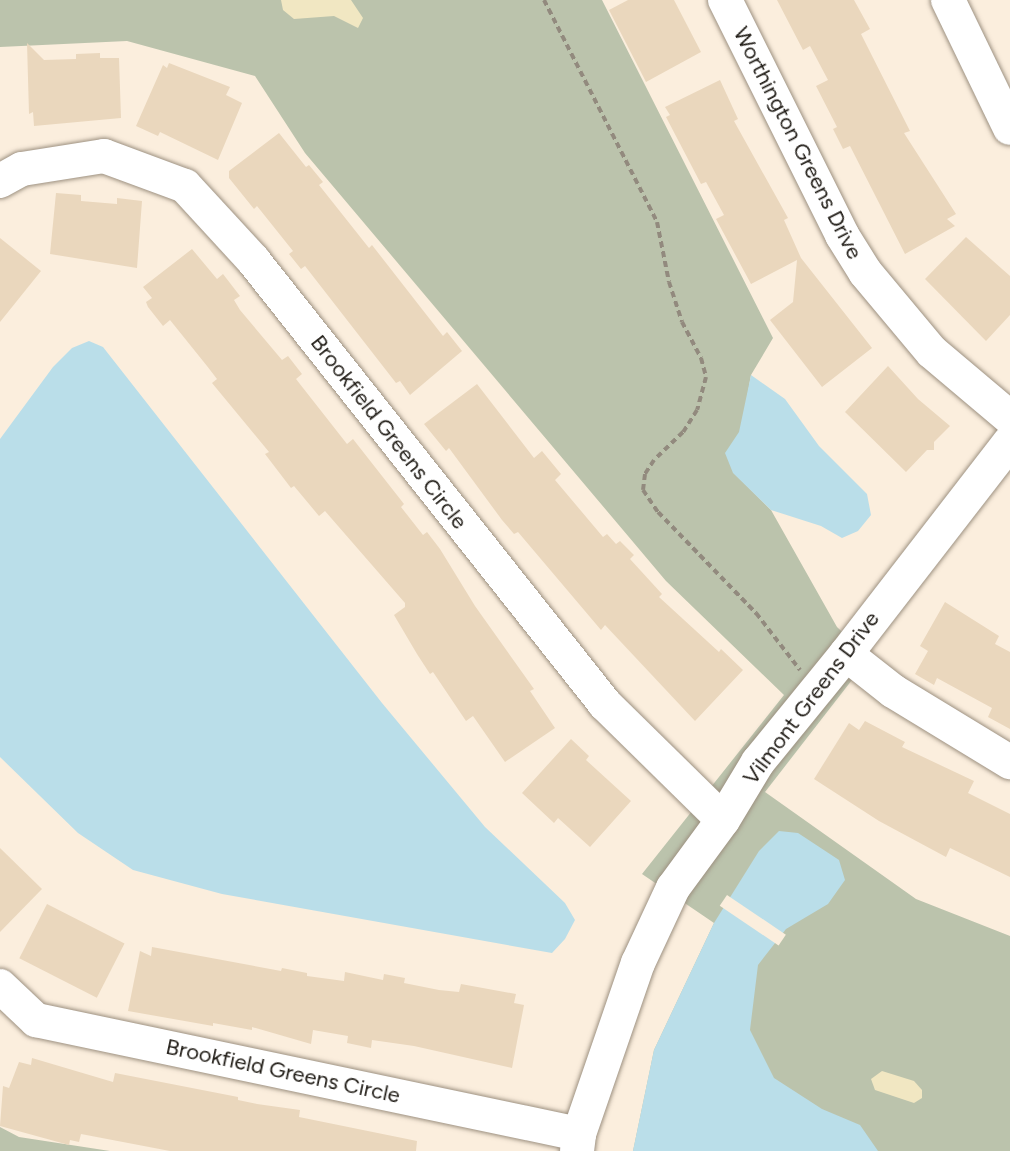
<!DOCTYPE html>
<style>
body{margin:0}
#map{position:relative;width:1010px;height:1151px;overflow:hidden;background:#fbeedd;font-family:Figtree,sans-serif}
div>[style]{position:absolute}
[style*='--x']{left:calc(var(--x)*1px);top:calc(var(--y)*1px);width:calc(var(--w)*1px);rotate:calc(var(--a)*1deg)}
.green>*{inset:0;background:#bbc3ac}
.sand>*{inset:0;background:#f1e7c2}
.water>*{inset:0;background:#badee9}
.pier>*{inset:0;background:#fbeedd;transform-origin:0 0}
.building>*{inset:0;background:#ead7bd;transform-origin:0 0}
.path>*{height:4px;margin-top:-2px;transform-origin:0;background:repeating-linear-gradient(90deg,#928a7e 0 6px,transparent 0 10px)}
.roads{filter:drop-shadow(0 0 2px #9d9181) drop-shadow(0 0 2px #9d9181)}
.minor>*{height:34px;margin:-17px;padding:0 17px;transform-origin:17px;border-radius:17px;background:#fff}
span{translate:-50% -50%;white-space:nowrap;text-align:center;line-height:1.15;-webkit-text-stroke:8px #fff;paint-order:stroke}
.street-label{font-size:22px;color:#1f1b15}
</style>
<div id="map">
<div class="green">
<div style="clip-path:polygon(0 0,602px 0,773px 338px,751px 375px,734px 473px,771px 510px,837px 627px,869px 658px,765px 792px,916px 899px,1010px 936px,1010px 1151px,633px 1151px,654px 1050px,714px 923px,642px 874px,784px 695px,666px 581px,305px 153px,255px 76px,127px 41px,0 47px)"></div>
<div style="clip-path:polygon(0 1127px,19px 1137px,110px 1151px,0 1151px)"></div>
</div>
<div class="sand">
<div style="clip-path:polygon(281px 0,351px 0,363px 18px,358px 28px,334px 16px,294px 19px,283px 10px)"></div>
<div style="clip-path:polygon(882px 1071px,914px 1081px,922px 1090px,922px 1098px,914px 1103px,875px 1090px,871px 1079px)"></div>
</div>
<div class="water">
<div style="clip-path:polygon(89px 341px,103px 347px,382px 703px,485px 827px,565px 903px,575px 920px,565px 939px,552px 953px,222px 894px,133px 870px,78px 833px,0 757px,0 439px,53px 367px,72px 348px)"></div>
<div style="clip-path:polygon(751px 375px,785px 399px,819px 446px,867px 494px,871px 515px,858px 531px,842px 538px,821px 526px,771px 510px,733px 473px,725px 453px,739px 432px)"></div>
<div style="clip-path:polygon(779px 831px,798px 833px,839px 860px,845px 880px,828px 904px,786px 929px,758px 965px,750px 1030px,774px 1078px,822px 1109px,860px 1125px,878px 1151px,633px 1151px,654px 1050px,714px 923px,759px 851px)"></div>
</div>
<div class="pier">
<div style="left:727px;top:895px;width:71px;height:13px;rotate:34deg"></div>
</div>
<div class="building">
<div style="clip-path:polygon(628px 0,674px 0,701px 52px,646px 82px,609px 10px)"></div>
<div style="clip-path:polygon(777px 0,854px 0,870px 29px,861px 34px,910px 131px,904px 133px,956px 214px,947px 219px,955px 226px,905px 254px,850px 146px,843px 149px,833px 129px,837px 127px,816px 86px,828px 80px,810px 46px,803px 50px)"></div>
<div style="clip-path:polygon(27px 43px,44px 60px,76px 59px,76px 54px,100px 53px,100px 58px,119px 58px,121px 118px,34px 126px,33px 112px,29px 114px)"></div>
<div style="clip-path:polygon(169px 63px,230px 87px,226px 95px,242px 103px,218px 160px,160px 132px,158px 136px,136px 126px,163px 65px,167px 68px)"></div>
<div style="clip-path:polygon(720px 80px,738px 119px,734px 121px,788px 218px,784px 220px,801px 258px,872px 348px,822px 387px,770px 320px,793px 302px,797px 260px,751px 284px,716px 219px,724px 215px,706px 182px,701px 184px,666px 117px,670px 115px,665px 107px)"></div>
<div style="clip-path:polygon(279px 133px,306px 167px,309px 165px,323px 182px,319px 185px,369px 248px,372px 245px,443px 336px,447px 332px,462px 351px,410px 395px,400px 381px,396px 383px,305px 266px,301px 269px,289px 254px,293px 251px,257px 206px,254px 209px,229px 178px,229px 171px)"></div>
<div style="clip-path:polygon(56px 193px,81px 195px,81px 201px,117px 204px,117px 198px,142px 201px,137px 268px,50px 254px)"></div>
<div style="clip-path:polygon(966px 237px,1010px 276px,1010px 315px,986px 341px,925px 279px)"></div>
<div style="clip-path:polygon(0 238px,41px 271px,0 322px)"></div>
<div style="clip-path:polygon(192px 249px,217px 279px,223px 274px,240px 296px,234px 300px,240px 310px,282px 360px,288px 356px,302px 374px,296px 379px,347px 444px,353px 439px,404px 504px,401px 507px,423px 535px,427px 532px,440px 549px,475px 606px,534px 689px,530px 691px,555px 728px,505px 762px,473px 716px,466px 721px,433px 672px,430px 674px,417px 654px,394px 615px,405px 607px,405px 603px,325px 511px,319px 516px,294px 486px,291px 488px,265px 454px,269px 452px,212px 383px,217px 379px,207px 366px,170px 320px,163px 326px,148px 307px,146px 302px,152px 298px,143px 287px)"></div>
<div style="clip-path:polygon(888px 366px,918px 399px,950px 426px,934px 442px,934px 450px,927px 450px,906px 472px,845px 412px)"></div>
<div style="clip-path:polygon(477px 384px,534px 458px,542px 451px,561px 474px,555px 480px,603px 537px,607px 534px,616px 544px,620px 541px,634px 555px,630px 559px,662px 594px,659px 597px,719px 652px,721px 649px,743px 670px,695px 721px,605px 625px,601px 630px,518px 532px,514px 534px,502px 520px,449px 448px,446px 451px,424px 424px)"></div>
<div style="clip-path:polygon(945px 602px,999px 636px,995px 644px,1010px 652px,1010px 729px,988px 717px,992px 708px,937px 678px,934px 685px,915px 674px,928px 651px,920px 646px)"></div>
<div style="clip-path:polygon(865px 721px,905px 742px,902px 747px,974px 781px,968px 793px,1010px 814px,1010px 877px,950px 848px,946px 857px,879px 821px,814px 779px,849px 723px,859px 730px)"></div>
<div style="clip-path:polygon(571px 739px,589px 756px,586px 760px,631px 801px,590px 847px,558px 818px,554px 823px,522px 793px)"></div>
<div style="clip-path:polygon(0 848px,42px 889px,0 932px)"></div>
<div style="left:47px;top:904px;width:87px;height:61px;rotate:27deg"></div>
<div style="clip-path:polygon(152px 947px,281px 971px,282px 968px,307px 973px,307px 976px,344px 981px,345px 972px,383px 980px,384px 974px,405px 978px,404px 983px,439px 990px,459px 992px,461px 984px,516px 994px,514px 1003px,524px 1005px,512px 1068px,414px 1046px,372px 1040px,371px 1048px,347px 1043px,348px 1036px,313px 1030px,311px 1044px,252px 1027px,252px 1030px,213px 1023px,213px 1026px,128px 1011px,140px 951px,151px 956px)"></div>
<div style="clip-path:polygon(32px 1058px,113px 1082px,115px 1073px,238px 1097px,238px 1100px,257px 1104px,300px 1110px,299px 1117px,417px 1141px,416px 1151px,170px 1151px,81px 1134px,79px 1142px,70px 1140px,69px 1145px,0 1126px,3px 1086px,9px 1088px,19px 1062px,31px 1065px)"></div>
</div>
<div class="path">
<div style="--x:544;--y:0;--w:249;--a:63"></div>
<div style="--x:657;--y:222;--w:61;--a:78.7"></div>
<div style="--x:669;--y:282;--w:42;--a:72"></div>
<div style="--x:682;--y:322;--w:41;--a:62.2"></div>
<div style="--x:701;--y:358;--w:20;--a:75"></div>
<div style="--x:706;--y:377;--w:34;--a:105"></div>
<div style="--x:697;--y:410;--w:26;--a:122"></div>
<div style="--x:683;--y:432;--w:40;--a:136"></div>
<div style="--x:654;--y:460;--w:17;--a:123"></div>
<div style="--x:645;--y:474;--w:16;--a:97"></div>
<div style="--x:643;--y:490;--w:27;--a:56"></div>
<div style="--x:658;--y:512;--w:141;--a:45.9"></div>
<div style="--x:756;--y:613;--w:72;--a:52.3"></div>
</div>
<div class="roads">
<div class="minor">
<div style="--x:725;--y:0;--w:263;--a:63.5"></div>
<div style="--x:842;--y:235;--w:44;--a:58.1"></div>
<div style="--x:865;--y:272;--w:104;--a:50.1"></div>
<div style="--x:932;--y:352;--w:102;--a:40.2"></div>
<div style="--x:948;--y:0;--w:142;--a:64.2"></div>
<div style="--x:0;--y:181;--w:25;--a:-29"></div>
<div style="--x:22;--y:169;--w:83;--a:-9"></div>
<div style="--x:104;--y:156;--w:86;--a:20.3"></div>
<div style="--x:185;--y:186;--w:100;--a:47.4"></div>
<div style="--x:253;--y:260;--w:567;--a:51.59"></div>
<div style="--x:605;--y:704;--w:165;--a:44.5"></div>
<div style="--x:846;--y:654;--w:60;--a:38.2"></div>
<div style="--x:893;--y:691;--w:137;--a:31.3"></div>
<div style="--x:0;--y:986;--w:50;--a:43.4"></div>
<div style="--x:36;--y:1020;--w:555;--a:11.86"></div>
<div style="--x:577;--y:1151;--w:17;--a:-83"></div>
<div style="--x:579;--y:1134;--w:181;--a:-71"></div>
<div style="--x:638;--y:963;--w:83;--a:-65"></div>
<div style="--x:673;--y:888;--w:84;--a:-53.7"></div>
<div style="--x:723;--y:820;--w:68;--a:-58.9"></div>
<div style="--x:758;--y:762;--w:139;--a:-50.8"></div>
<div style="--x:846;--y:654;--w:268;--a:-52.3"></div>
</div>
</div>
<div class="street-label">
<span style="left:798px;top:143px;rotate:63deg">Worthington Greens Drive</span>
<span style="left:389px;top:432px;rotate:52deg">Brookfield Greens Circle</span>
<span style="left:811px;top:698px;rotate:-53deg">Vilmont Greens Drive</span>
<span style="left:283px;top:1071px;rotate:12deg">Brookfield Greens Circle</span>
</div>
</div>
